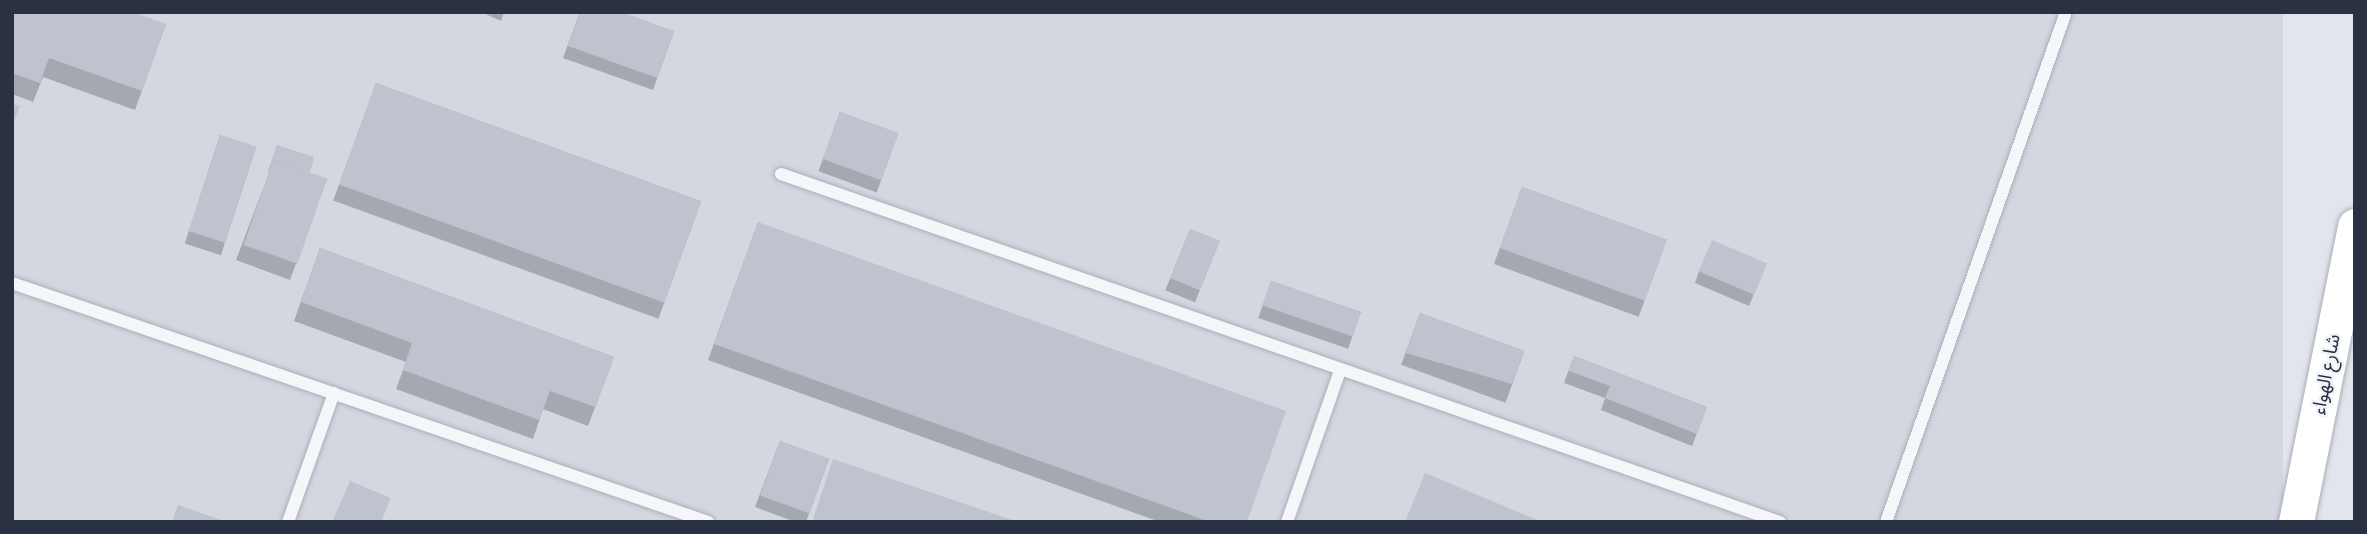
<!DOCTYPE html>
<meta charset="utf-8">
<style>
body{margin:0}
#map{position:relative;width:2367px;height:534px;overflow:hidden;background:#e2e5eb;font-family:"Titillium Web","Noto Sans Arabic",sans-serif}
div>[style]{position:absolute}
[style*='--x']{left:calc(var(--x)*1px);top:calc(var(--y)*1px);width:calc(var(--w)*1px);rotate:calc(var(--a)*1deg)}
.built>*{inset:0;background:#d4d7e0;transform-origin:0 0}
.roads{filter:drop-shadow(0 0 2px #aaafb9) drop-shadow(0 0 2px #aaafb9)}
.lane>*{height:12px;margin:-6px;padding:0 6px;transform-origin:6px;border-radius:6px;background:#f5f6f9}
.secondary>*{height:35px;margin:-17.5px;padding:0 17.5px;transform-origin:17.5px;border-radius:17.5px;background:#fff}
.wall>*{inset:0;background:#a4a8b1;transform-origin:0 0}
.building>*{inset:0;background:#bfc3ce;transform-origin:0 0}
span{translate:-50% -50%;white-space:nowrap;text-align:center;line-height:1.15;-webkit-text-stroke:5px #f1f4f8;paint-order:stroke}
.street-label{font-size:19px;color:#293143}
.frame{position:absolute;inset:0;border:14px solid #293143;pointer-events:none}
</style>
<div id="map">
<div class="built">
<div style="left:12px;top:12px;width:2271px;height:510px"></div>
</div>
<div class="roads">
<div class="lane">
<div style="--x:781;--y:174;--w:1058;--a:19.21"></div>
<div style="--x:12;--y:283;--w:736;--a:18.95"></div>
<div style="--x:288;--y:522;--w:137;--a:-70.4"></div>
<div style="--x:1287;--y:522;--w:160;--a:-70.7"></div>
<div style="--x:1886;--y:522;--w:541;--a:-70.56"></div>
</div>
<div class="secondary">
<div style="--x:2296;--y:522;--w:302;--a:-78.7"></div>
</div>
</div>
<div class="wall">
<div style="clip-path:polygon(12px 12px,166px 24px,135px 110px,43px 77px,33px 102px,12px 94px)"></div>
<div style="clip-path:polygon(481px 12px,504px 12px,501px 21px)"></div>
<div style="clip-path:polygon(580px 12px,674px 31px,653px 90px,563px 58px)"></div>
<div style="left:376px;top:83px;width:346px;height:125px;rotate:20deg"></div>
<div style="left:840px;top:112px;width:62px;height:63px;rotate:20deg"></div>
<div style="left:220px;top:135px;width:38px;height:114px;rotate:18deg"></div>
<div style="clip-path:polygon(277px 145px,309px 173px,327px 179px,290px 280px,236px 260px,269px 173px,268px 172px)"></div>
<div style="left:1522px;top:187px;width:154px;height:82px;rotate:20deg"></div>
<div style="clip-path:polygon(758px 222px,1247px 522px,1160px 522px,708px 360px)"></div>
<div style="left:1190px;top:229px;width:32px;height:66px;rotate:22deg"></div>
<div style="clip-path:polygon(320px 248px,614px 357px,588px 426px,543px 409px,533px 439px,396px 389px,406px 362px,294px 321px)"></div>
<div style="clip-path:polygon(1767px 263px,1749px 306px,1695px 283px,1699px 271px)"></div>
<div style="left:1271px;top:281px;width:95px;height:39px;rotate:19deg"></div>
<div style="left:1420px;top:313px;width:111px;height:55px;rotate:20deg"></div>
<div style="clip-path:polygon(1574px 356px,1707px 407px,1692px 446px,1601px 410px,1605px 398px,1564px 383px)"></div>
<div style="clip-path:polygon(780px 441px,829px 459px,806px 522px,795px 522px,755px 507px)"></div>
</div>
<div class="building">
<div style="clip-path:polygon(12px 12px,133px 12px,166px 24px,142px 91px,49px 58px,40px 83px,12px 73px)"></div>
<div style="clip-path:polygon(580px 12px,622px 12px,674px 31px,657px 78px,568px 46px)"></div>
<div style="left:376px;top:83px;width:346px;height:108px;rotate:20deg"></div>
<div style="clip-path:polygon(12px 104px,20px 106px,12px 126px)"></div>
<div style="left:840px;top:112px;width:62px;height:50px;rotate:20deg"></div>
<div style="left:220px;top:135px;width:38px;height:101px;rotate:18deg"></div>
<div style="clip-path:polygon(277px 145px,314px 157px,310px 173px,273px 160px,271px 166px,270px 166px)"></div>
<div style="left:273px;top:160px;width:57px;height:90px;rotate:19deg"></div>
<div style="left:1522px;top:187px;width:154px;height:65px;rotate:20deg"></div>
<div style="clip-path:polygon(758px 222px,1286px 411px,1247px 522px,1210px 522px,714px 344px)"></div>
<div style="left:1190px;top:229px;width:32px;height:53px;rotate:22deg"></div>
<div style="left:1712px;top:240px;width:60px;height:34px;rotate:23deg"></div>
<div style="clip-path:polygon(320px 248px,614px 357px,595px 407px,550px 391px,539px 420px,403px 370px,412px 343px,301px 302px)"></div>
<div style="left:1271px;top:281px;width:95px;height:26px;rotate:19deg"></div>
<div style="clip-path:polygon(1420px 313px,1524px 351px,1512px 384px,1406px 353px)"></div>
<div style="clip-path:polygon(1574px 356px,1707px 407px,1697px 434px,1605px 398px,1610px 386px,1569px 371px)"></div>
<div style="left:780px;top:441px;width:52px;height:58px;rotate:20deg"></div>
<div style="clip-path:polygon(833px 459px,1018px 522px,821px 522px,813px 519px)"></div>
<div style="clip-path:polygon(1425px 473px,1542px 522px,1405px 522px)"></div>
<div style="clip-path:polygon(350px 481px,391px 498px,381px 522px,332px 522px)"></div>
<div style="clip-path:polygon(178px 505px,227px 522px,172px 522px)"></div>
</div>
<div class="street-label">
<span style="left:2325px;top:374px;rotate:-79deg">شارع الهواء</span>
</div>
<div class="frame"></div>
</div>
